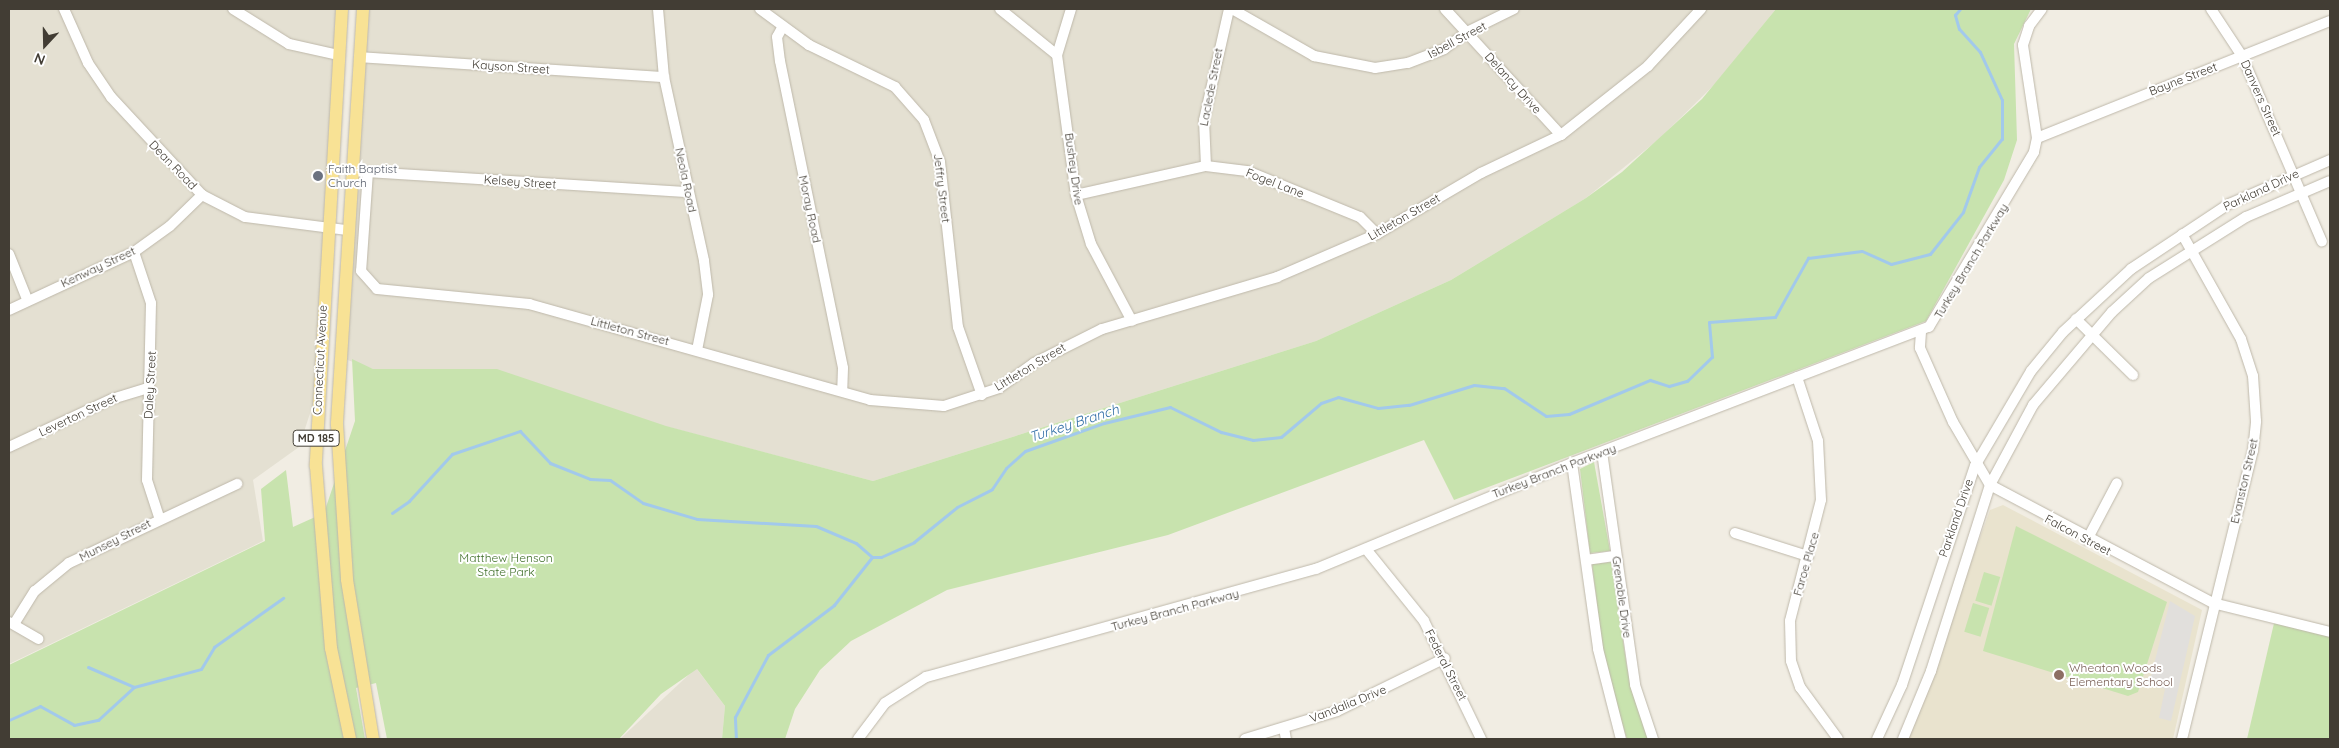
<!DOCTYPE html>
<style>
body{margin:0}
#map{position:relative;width:2339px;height:748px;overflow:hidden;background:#f1ede3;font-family:Quicksand,sans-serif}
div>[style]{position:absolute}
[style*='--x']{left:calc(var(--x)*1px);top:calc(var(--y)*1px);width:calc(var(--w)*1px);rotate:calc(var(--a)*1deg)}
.residential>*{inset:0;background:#e4e0d2}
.education>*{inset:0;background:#e9e3ce}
.green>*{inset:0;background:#c8e3ae;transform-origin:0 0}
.parking>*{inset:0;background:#e1dfdc}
.stream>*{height:3px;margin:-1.5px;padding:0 1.5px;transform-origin:1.5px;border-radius:1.5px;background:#a2c9eb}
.roads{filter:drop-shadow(0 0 1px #beb8aa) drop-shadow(0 0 1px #beb8aa)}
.minor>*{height:10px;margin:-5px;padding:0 5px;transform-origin:5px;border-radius:5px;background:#fff}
.major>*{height:12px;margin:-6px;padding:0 6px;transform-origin:6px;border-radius:6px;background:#f8e295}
.dots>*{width:14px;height:14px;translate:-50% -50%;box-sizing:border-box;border:2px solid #fff;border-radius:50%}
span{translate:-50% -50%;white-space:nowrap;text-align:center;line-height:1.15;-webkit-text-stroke:4px #fff;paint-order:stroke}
.shield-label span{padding:1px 4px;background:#fff;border:1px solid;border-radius:4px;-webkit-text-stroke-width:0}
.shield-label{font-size:11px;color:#423d34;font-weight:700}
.street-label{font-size:12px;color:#423d34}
.worship-label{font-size:12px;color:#5b616d}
.left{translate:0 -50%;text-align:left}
.park-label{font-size:12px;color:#41702b}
.education-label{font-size:12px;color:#785e54}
.water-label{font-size:14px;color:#3470a7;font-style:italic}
.frame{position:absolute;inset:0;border:10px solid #423d34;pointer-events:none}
.north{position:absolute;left:20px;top:20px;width:50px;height:50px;-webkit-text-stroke:4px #fff;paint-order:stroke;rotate:201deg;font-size:14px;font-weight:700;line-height:20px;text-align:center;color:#423d34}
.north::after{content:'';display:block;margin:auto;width:18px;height:22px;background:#423d34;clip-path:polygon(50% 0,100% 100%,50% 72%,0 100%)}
</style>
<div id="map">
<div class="residential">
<div style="clip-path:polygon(9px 9px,342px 9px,317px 392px,299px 447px,253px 480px,263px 541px,9px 664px)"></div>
<div style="clip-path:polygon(363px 9px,1776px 9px,1715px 84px,1659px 139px,1586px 198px,1451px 280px,1316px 341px,873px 481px,672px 428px,373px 369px,339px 357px)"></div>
<div style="clip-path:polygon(696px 668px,725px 706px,722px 739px,620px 739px)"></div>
</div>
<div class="education">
<div style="clip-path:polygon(2003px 505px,2202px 610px,2173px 739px,1907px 739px,1990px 510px)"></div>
</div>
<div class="green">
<div style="clip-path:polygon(1776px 9px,2031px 9px,2014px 44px,2017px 140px,2004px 180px,1926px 321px,1454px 500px,1424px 440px,1168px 535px,947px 590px,851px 641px,820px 670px,795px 709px,785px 739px,722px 739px,725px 706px,697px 669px,661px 694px,619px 739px,387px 739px,376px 683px,356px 688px,365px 739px,9px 739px,9px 665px,265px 541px,261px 489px,286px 470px,293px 527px,324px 513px,355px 421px,352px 359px,373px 369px,497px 369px,666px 426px,873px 481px,1316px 341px,1451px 280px,1586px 198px,1622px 172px,1702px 99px)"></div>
<div style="clip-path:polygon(1594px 462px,1610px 551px,1590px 553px,1580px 469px)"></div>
<div style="clip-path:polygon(2016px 526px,2167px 602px,2138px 692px,2128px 696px,1983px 651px)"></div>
<div style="clip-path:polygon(1611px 562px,1627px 667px,1650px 739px,1627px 739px,1605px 668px,1592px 564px)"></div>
<div style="left:1984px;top:572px;width:17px;height:30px;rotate:17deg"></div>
<div style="left:1973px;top:603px;width:17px;height:30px;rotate:17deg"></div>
<div style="clip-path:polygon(2275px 619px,2330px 632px,2330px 739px,2247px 739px)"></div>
</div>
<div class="parking">
<div style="clip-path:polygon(2170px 601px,2195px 616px,2171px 721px,2159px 718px,2165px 689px,2149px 684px)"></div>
</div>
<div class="stream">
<div style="--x:392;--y:513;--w:21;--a:-35"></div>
<div style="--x:409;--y:501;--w:64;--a:-47.5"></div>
<div style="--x:452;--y:454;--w:72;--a:-18.7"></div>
<div style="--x:520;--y:431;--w:44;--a:46.8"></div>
<div style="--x:550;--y:463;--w:43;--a:21.8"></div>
<div style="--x:590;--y:479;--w:20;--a:3"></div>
<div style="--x:610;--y:480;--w:40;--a:34.9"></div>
<div style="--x:643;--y:503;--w:56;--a:16.5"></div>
<div style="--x:697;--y:519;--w:119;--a:3.4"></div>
<div style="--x:816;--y:526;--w:43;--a:23"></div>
<div style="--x:856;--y:543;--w:21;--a:41"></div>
<div style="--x:872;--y:557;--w:9;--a:0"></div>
<div style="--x:881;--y:557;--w:36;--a:-24"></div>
<div style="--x:914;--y:542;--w:55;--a:-39.1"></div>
<div style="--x:957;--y:507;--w:39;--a:-27"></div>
<div style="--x:992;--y:489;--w:25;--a:-56"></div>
<div style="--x:1006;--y:468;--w:25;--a:-42"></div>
<div style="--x:1025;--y:451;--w:84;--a:-19.5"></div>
<div style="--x:1104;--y:423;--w:68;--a:-13.6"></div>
<div style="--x:1170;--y:407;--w:57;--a:26.1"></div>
<div style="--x:1221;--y:432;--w:33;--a:14"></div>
<div style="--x:1253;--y:440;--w:28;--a:-6"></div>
<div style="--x:1281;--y:437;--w:52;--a:-40.4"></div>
<div style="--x:1321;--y:403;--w:18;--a:-19"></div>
<div style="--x:1338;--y:397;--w:41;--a:15.4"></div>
<div style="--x:1378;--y:408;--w:31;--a:-6"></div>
<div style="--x:1409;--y:405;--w:68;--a:-17.1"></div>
<div style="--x:1474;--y:385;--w:30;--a:6"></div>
<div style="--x:1504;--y:388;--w:50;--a:33.7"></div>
<div style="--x:1546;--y:416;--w:23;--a:-5"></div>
<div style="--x:1569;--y:414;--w:88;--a:-22.8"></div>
<div style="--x:1650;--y:380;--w:20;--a:18"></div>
<div style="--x:1669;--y:386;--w:19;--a:-16"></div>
<div style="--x:1687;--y:381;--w:35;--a:-44"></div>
<div style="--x:1712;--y:357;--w:35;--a:-95"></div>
<div style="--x:1709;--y:322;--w:66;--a:-4.3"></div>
<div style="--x:1775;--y:317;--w:68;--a:-60.8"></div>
<div style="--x:1808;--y:258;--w:54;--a:-7.4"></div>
<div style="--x:1862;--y:251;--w:32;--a:24"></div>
<div style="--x:1891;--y:264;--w:40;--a:-14.4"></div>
<div style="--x:1930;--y:254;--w:53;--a:-51.8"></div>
<div style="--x:1963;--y:212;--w:48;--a:-70.4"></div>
<div style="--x:1979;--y:167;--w:36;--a:-51"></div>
<div style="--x:2002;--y:139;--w:39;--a:-90"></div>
<div style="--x:2002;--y:100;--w:53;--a:-114.6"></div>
<div style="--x:1980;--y:52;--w:31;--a:-132"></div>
<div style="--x:1959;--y:29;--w:15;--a:-106"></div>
<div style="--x:1955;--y:15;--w:8;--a:-50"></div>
<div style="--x:88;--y:667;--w:50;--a:23.5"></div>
<div style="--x:9;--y:720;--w:34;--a:-24"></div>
<div style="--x:40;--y:706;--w:39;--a:29"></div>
<div style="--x:74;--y:725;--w:25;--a:-12"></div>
<div style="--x:98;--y:720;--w:49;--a:-42.5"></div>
<div style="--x:134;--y:687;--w:69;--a:-15"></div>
<div style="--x:201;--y:669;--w:26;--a:-59"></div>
<div style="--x:214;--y:647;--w:85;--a:-35.4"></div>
<div style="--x:736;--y:739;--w:22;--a:-93"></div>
<div style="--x:735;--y:717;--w:70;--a:-62"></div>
<div style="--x:768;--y:655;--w:83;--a:-37.1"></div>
<div style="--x:834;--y:605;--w:61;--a:-51.6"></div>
</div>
<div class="roads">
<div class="minor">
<div style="--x:64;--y:9;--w:59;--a:66"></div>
<div style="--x:88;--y:63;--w:41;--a:55.9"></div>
<div style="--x:111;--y:97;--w:134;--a:47.1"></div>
<div style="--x:202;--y:195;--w:48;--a:27.1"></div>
<div style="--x:245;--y:217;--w:102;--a:7.3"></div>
<div style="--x:233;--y:9;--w:66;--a:32"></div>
<div style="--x:289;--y:44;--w:50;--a:12.7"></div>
<div style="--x:658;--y:9;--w:68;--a:85"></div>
<div style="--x:664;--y:77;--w:188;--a:77.7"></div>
<div style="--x:704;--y:261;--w:34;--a:83"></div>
<div style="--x:708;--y:295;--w:56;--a:101.3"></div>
<div style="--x:760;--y:9;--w:61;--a:36.3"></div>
<div style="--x:809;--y:45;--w:96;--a:26"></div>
<div style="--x:895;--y:87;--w:44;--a:48.7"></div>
<div style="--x:924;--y:120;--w:45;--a:69.1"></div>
<div style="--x:940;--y:162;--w:166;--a:83.8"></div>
<div style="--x:958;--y:327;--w:72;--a:70.6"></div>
<div style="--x:1000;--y:9;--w:73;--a:38.9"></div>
<div style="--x:1071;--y:9;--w:48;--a:106.9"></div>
<div style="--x:1057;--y:55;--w:141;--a:82.3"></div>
<div style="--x:1076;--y:195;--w:51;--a:73"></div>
<div style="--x:1091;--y:244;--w:87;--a:62"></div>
<div style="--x:1232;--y:9;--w:95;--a:29.8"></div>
<div style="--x:1314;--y:56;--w:62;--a:11.1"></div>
<div style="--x:1375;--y:68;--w:33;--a:-9"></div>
<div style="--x:1408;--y:63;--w:39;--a:-21"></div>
<div style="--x:1444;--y:49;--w:29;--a:-36"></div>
<div style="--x:1467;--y:32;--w:52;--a:-26.1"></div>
<div style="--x:1445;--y:9;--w:171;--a:47.4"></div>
<div style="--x:2211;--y:9;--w:56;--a:56.6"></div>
<div style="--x:2242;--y:56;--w:202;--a:66.7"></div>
<div style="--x:782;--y:28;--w:10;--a:119"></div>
<div style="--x:777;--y:37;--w:24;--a:83"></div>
<div style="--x:780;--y:61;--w:313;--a:78.4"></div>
<div style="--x:843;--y:368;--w:23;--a:92"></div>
<div style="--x:359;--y:57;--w:306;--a:3.8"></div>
<div style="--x:2037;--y:138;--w:315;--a:-21.8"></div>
<div style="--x:1206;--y:166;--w:46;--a:-92.5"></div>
<div style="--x:1204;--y:120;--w:114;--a:-77.3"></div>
<div style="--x:352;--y:171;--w:337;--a:3.6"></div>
<div style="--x:368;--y:172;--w:99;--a:94"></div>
<div style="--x:361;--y:271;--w:24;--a:48"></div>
<div style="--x:377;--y:289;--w:153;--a:5.6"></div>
<div style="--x:529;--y:304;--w:354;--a:15.7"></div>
<div style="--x:870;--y:400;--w:74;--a:4.6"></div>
<div style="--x:944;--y:406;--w:58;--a:-18.1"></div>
<div style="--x:999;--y:388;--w:43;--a:-35.5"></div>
<div style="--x:1034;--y:363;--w:76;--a:-26.6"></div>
<div style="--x:1102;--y:329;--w:183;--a:-16.5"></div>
<div style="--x:1277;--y:277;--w:109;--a:-23.3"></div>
<div style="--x:1377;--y:234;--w:121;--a:-30.4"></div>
<div style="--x:1481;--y:173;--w:89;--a:-25.4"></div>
<div style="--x:1561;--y:135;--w:111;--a:-38.4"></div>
<div style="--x:1648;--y:66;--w:78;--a:-47.1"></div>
<div style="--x:1076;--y:195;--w:133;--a:-12.6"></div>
<div style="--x:1206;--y:166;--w:41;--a:7"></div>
<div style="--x:1247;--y:171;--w:122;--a:22.2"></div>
<div style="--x:1360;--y:217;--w:24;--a:45"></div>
<div style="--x:134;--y:252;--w:54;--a:71.6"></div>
<div style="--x:151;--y:303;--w:177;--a:91.3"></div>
<div style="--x:147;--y:480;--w:40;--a:72"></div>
<div style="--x:9;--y:254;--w:48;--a:68.2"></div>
<div style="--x:9;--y:310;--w:138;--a:-24.9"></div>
<div style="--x:134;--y:252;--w:44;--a:-35.8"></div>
<div style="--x:170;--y:226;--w:45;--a:-44.1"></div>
<div style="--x:2076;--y:319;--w:80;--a:44.5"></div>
<div style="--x:1921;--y:332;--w:16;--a:94"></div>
<div style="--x:1920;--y:348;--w:81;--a:66"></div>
<div style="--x:1953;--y:422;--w:73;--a:59.6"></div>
<div style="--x:1990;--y:485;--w:252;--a:27.9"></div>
<div style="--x:2213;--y:603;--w:121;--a:13.9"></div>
<div style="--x:1797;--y:377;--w:67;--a:71.8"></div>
<div style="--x:1818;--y:441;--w:59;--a:87.1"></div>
<div style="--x:1821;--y:500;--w:125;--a:104.4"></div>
<div style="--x:1790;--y:621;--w:40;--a:88.6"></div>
<div style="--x:1791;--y:661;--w:28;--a:71"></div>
<div style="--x:1800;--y:687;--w:64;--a:53.8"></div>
<div style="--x:9;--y:447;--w:114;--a:-25"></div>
<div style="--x:112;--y:399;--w:38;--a:-17"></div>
<div style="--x:1602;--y:452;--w:235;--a:81.9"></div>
<div style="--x:1635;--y:685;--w:57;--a:71.6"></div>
<div style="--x:1572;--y:463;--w:188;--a:82"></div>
<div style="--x:1598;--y:649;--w:93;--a:75.7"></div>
<div style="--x:1735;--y:533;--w:77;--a:17.5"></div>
<div style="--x:2087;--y:540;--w:64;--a:-62.2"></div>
<div style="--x:1366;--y:549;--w:92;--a:51.1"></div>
<div style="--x:1424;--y:621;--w:131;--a:64.2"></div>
<div style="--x:1586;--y:560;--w:30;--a:-8"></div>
<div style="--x:9;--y:622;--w:34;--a:30"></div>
<div style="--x:14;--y:624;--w:39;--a:-58"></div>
<div style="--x:35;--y:591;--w:44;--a:-39.5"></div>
<div style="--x:69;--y:563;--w:186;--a:-25.2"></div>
<div style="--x:1284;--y:728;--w:11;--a:80"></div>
<div style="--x:858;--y:739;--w:45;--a:-53.1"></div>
<div style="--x:885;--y:703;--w:49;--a:-32.4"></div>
<div style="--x:926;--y:677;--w:405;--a:-15.5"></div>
<div style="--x:1316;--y:569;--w:277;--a:-22.5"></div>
<div style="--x:1572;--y:463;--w:382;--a:-20.9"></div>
<div style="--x:1929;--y:327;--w:204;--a:-59"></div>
<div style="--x:2034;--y:152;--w:14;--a:-78"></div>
<div style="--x:2037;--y:138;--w:94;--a:-98.6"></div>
<div style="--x:2023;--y:45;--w:20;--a:-72"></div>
<div style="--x:2029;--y:26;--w:21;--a:-53"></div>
<div style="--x:1245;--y:739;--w:96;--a:-16.9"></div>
<div style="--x:1337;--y:711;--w:120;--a:-26.1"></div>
<div style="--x:1877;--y:739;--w:60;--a:-65.2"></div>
<div style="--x:1902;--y:685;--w:231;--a:-71.6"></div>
<div style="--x:1975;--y:466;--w:110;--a:-59.5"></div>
<div style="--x:2031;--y:371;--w:50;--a:-50.6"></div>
<div style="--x:2063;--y:332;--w:93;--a:-42.8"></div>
<div style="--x:2131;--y:269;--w:118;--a:-33.6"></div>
<div style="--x:2229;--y:204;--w:110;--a:-23.5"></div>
<div style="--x:1903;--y:739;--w:74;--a:-67.6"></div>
<div style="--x:1931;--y:671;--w:195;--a:-72.4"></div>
<div style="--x:1990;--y:485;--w:91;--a:-61.7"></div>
<div style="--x:2033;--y:405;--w:122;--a:-49.7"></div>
<div style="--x:2112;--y:312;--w:50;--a:-42.6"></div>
<div style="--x:2149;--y:278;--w:115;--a:-32.2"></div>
<div style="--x:2246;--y:217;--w:91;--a:-23.2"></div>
<div style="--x:2182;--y:739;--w:297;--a:-76.2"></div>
<div style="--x:2253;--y:451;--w:30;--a:-84"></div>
<div style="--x:2256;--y:421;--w:45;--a:-93.8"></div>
<div style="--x:2253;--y:376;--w:39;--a:-108"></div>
<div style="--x:2241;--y:339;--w:120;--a:-119.3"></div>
</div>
<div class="major">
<div style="--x:342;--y:9;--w:458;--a:93.3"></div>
<div style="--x:316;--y:466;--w:183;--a:85.3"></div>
<div style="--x:331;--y:648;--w:93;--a:78.2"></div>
<div style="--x:363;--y:9;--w:416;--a:93.6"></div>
<div style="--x:337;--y:424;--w:156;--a:86.3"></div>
<div style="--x:347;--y:580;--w:161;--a:80.7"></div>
</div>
</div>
<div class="dots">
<div style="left:318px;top:176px;background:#6b7280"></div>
<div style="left:2059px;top:675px;background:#8d6e63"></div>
</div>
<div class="shield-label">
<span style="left:316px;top:438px">MD 185</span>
</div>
<div class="street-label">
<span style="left:1457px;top:40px;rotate:-28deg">Isbell Street</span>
<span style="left:511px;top:67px;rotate:4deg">Kayson Street</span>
<span style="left:2183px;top:79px;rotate:-21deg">Bayne Street</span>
<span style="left:1513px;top:83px;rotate:48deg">Delancy Drive</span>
<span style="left:1211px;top:87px;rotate:-79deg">Laclede Street</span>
<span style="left:2261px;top:98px;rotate:66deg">Danvers Street</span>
<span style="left:173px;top:165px;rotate:46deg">Dean Road</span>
<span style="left:1074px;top:169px;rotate:82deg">Bushey Drive</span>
<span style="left:686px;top:180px;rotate:78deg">Neola Road</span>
<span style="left:520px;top:182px;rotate:4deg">Kelsey Street</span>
<span style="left:1275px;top:183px;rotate:21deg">Fogel Lane</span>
<span style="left:942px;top:188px;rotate:83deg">Jeffry Street</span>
<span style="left:2261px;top:190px;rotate:-25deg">Parkland Drive</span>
<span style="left:810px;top:209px;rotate:78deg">Moray Road</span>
<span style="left:1404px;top:217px;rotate:-30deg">Littleton Street</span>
<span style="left:1971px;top:261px;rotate:-59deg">Turkey Branch Parkway</span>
<span style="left:98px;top:267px;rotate:-25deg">Kenway Street</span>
<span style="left:630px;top:331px;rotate:15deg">Littleton Street</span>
<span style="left:320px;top:360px;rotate:-87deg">Connecticut Avenue</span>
<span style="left:1030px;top:367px;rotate:-31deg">Littleton Street</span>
<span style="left:150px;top:385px;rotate:-87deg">Daley Street</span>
<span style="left:78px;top:415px;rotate:-25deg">Leverton Street</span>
<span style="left:1554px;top:471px;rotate:-21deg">Turkey Branch Parkway</span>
<span style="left:2244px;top:481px;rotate:-77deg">Evanston Street</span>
<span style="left:1956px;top:518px;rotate:-71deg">Parkland Drive</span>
<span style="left:2078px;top:535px;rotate:28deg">Falcon Street</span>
<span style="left:115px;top:540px;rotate:-27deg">Munsey Street</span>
<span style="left:1806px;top:564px;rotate:-74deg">Faroe Place</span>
<span style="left:1622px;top:597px;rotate:82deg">Grenoble Drive</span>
<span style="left:1175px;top:610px;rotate:-15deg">Turkey Branch Parkway</span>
<span style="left:1446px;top:665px;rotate:63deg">Federal Street</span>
<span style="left:1348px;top:704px;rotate:-22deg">Vandalia Drive</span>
</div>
<div class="worship-label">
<span class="left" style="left:328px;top:176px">Faith Baptist<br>Church</span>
</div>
<div class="park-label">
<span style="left:506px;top:565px">Matthew Henson<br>State Park</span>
</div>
<div class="education-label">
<span class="left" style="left:2069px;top:675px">Wheaton Woods<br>Elementary School</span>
</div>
<div class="water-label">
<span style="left:1074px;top:423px;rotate:-18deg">Turkey Branch</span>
</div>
<div class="frame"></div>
<div class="north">N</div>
</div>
